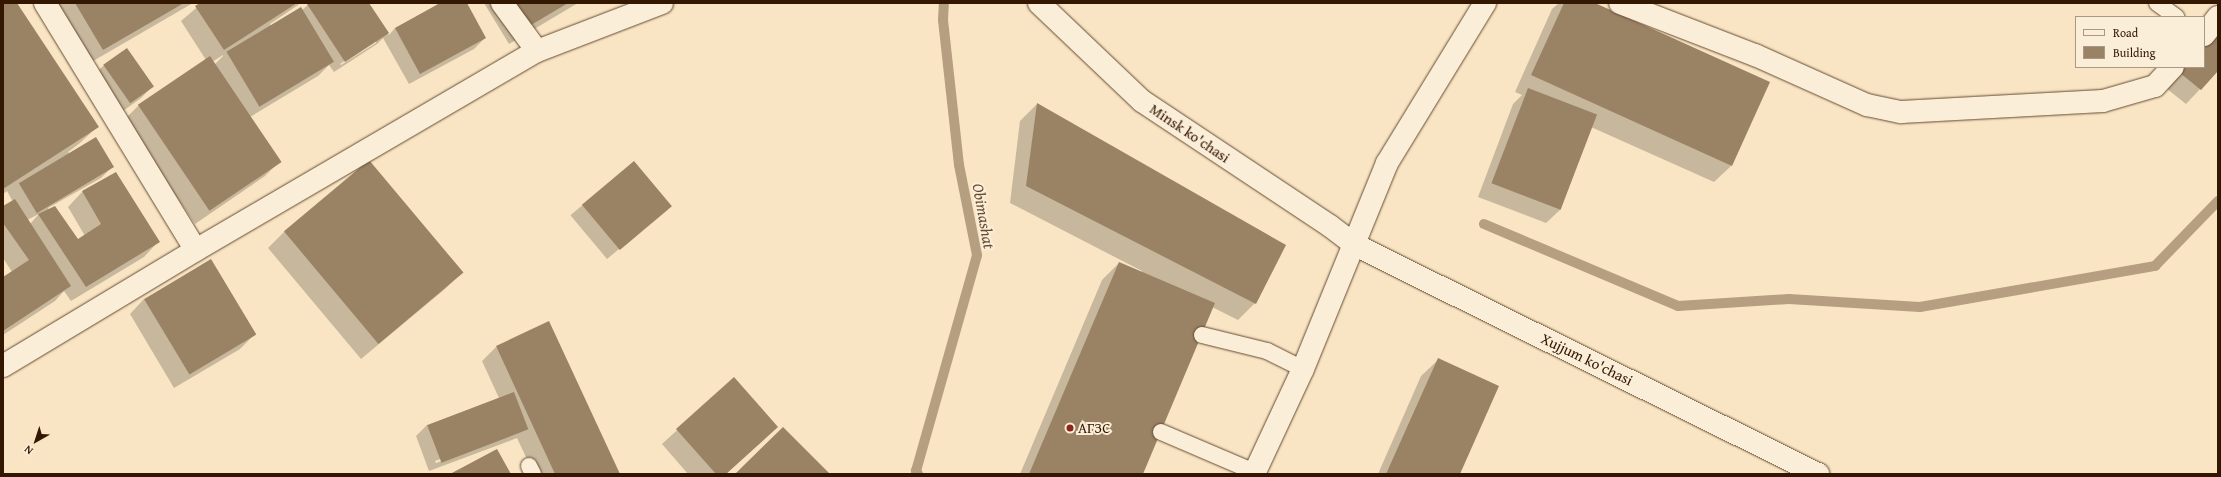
<!DOCTYPE html>
<meta charset="utf-8">
<style>
body{margin:0}
#map{position:relative;width:2221px;height:477px;overflow:hidden;background:#f9e5c3;font-family:"Gentium Book Plus",serif}
div>[style]{position:absolute}
[style*='--x']{left:calc(var(--x)*1px);top:calc(var(--y)*1px);width:calc(var(--w)*1px);rotate:calc(var(--a)*1deg)}
.shadow>*{inset:0;background:#0003;transform-origin:0 0}
.stream>*{height:10px;margin:-5px;padding:0 5px;transform-origin:5px;border-radius:5px;background:#b69f81}
.building>*{inset:0;background:#9a8265;transform-origin:0 0}
.roads{filter:drop-shadow(0 0 1px #654a31) drop-shadow(0 0 1px #654a31)}
.lane>*{height:16px;margin:-8px;padding:0 8px;transform-origin:8px;border-radius:8px;background:#fbeed8}
.street>*{height:22px;margin:-11px;padding:0 11px;transform-origin:11px;border-radius:11px;background:#fbeed8}
.secondary>*{height:22px;margin:-11px;padding:0 11px;transform-origin:11px;border-radius:11px;background:#fbeed8}
.dots>*{width:11px;height:11px;translate:-50% -50%;box-sizing:border-box;border:2px solid #fbeed8;border-radius:50%}
span{translate:-50% -50%;white-space:nowrap;text-align:center;line-height:1.15;-webkit-text-stroke:4px #fbeed8;paint-order:stroke}
.street-label{font-size:15px;color:#341700}
.poi-label{font-size:15px;color:#341700}
.left{translate:0 -50%;text-align:left}
.water-label{font-size:16px;color:#684d34;font-style:italic}
.frame{position:absolute;inset:0;border:4px solid #341700;pointer-events:none}
.legend{position:absolute;left:2075px;top:16px;width:130px;height:52px;box-sizing:border-box;background:#fbeed8;border:1px solid #ab9882;margin:0;padding:5px 7px;list-style:none;font-size:12px;color:#341700}
.legend li{display:flex;align-items:center;gap:8px;height:20px}
.legend b{width:20px;border:1px solid #ab9882}
.north{position:absolute;left:16px;top:421px;width:40px;height:40px;-webkit-text-stroke:3px #fbeed8;paint-order:stroke;rotate:219deg;font-size:11px;font-weight:700;line-height:16px;text-align:center;color:#341700}
.north::after{content:'';display:block;margin:auto;width:14px;height:18px;background:#341700;clip-path:polygon(50% 0,100% 100%,50% 72%,0 100%)}
</style>
<div id="map">
<div class="shadow">
<div style="clip-path:polygon(evenodd,3px 3px,16px 3px,97px 127px,80px 143px,68px 152px,69px 153px,112px 167px,101px 178px,48px 208px,49px 210px,78px 240px,85px 236px,68px 207px,82px 192px,116px 174px,158px 242px,144px 257px,71px 301px,64px 291px,55px 301px,3px 335px,3px 278px,12px 272px,3px 258px,3px 207px,13px 202px,7px 191px,3px 194px,3px 3px,39px 214px,30px 224px,27px 220px,39px 214px)"></div>
<div style="clip-path:polygon(59px 3px,193px 3px,88px 64px,55px 8px)"></div>
<div style="clip-path:polygon(evenodd,202px 3px,301px 3px,270px 24px,271px 26px,302px 10px,310px 3px,368px 3px,389px 35px,395px 28px,442px 3px,466px 3px,485px 38px,474px 49px,409px 84px,383px 38px,377px 44px,334px 72px,329px 65px,318px 76px,250px 117px,280px 161px,265px 176px,195px 224px,124px 120px,139px 105px,206px 60px,181px 21px,202px 3px,376px 40px,376px 43px,341px 65px,340px 64px,376px 40px,202px 3px,223px 55px,223px 56px,214px 65px,212px 62px,223px 55px)"></div>
<div style="clip-path:polygon(484px 3px,578px 3px,509px 44px)"></div>
<div style="clip-path:polygon(1559px 3px,1593px 3px,1731px 166px,1714px 182px,1591px 127px,1561px 209px,1546px 223px,1478px 197px,1513px 104px,1522px 95px,1515px 92px,1552px 9px)"></div>
<div style="clip-path:polygon(104px 65px,152px 87px,141px 98px,119px 114px,93px 76px)"></div>
<div style="clip-path:polygon(2184px 67px,2218px 70px,2186px 104px,2166px 88px)"></div>
<div style="clip-path:polygon(1037px 104px,1285px 245px,1255px 303px,1238px 320px,1212px 307px,1142px 474px,1020px 474px,1102px 280px,1119px 263px,1142px 272px,1142px 271px,1010px 203px,1020px 121px)"></div>
<div style="left:634px;top:162px;width:57px;height:83px;rotate:50deg"></div>
<div style="clip-path:polygon(285px 231px,462px 272px,445px 289px,361px 359px,268px 248px)"></div>
<div style="clip-path:polygon(211px 260px,255px 334px,240px 349px,174px 388px,130px 314px,144px 299px)"></div>
<div style="clip-path:polygon(evenodd,496px 347px,618px 474px,534px 474px,517px 438px,429px 471px,416px 436px,427px 425px,499px 398px,482px 361px,496px 347px,515px 432px,515px 434px,436px 463px,435px 461px,515px 432px)"></div>
<div style="clip-path:polygon(1438px 360px,1459px 474px,1378px 474px,1421px 376px)"></div>
<div style="clip-path:polygon(734px 378px,777px 427px,726px 474px,688px 474px,662px 444px)"></div>
</div>
<div class="stream">
<div style="--x:1484;--y:224;--w:211;--a:22.9"></div>
<div style="--x:1678;--y:306;--w:111;--a:-3.6"></div>
<div style="--x:1789;--y:299;--w:131;--a:3.5"></div>
<div style="--x:1920;--y:307;--w:239;--a:-9.9"></div>
<div style="--x:2155;--y:266;--w:91;--a:-45.9"></div>
<div style="--x:918;--y:474;--w:4;--a:-124"></div>
<div style="--x:916;--y:471;--w:224;--a:-74.2"></div>
<div style="--x:977;--y:255;--w:92;--a:-101.3"></div>
<div style="--x:959;--y:165;--w:146;--a:-96.3"></div>
<div style="--x:943;--y:20;--w:17;--a:-87"></div>
</div>
<div class="building">
<div style="clip-path:polygon(3px 3px,17px 3px,99px 127px,3px 189px)"></div>
<div style="clip-path:polygon(75px 3px,184px 3px,103px 50px)"></div>
<div style="clip-path:polygon(200px 3px,297px 3px,224px 50px,195px 6px)"></div>
<div style="clip-path:polygon(308px 3px,369px 3px,389px 33px,345px 62px,307px 4px)"></div>
<div style="clip-path:polygon(440px 3px,467px 3px,486px 38px,420px 74px,395px 28px)"></div>
<div style="clip-path:polygon(511px 3px,568px 3px,526px 28px)"></div>
<div style="clip-path:polygon(1564px 3px,1595px 3px,1770px 82px,1732px 166px,1531px 75px)"></div>
<div style="left:301px;top:7px;width:64px;height:87px;rotate:59deg"></div>
<div style="clip-path:polygon(2218px 29px,2218px 71px,2201px 90px,2180px 73px,2185px 67px,2204px 67px,2204px 45px)"></div>
<div style="left:127px;top:48px;width:47px;height:29px;rotate:55deg"></div>
<div style="left:210px;top:56px;width:128px;height:87px;rotate:56deg"></div>
<div style="left:1528px;top:88px;width:74px;height:102px;rotate:21deg"></div>
<div style="clip-path:polygon(1037px 103px,1286px 245px,1256px 304px,1026px 186px)"></div>
<div style="left:96px;top:137px;width:35px;height:90px;rotate:59deg"></div>
<div style="left:369px;top:160px;width:147px;height:111px;rotate:50deg"></div>
<div style="left:634px;top:161px;width:59px;height:68px;rotate:50deg"></div>
<div style="clip-path:polygon(116px 172px,160px 242px,86px 287px,38px 214px,55px 206px,78px 239px,101px 224px,82px 191px)"></div>
<div style="clip-path:polygon(15px 199px,71px 286px,3px 331px,3px 277px,29px 260px,3px 223px,3px 206px)"></div>
<div style="left:211px;top:259px;width:88px;height:78px;rotate:59deg"></div>
<div style="clip-path:polygon(1119px 262px,1215px 303px,1143px 474px,1029px 474px)"></div>
<div style="clip-path:polygon(549px 321px,620px 474px,555px 474px,496px 346px)"></div>
<div style="clip-path:polygon(1438px 358px,1499px 386px,1460px 474px,1386px 474px)"></div>
<div style="clip-path:polygon(734px 377px,778px 427px,726px 474px,716px 474px,676px 429px)"></div>
<div style="left:514px;top:392px;width:40px;height:93px;rotate:69deg"></div>
<div style="clip-path:polygon(783px 427px,830px 474px,735px 474px)"></div>
<div style="clip-path:polygon(497px 449px,511px 474px,450px 474px)"></div>
</div>
<div class="roads">
<div class="lane">
<div style="--x:2157;--y:3;--w:24;--a:36"></div>
<div style="--x:1202;--y:335;--w:67;--a:13.8"></div>
<div style="--x:1267;--y:351;--w:40;--a:26.6"></div>
<div style="--x:1161;--y:432;--w:102;--a:23.1"></div>
<div style="--x:529;--y:466;--w:9;--a:63"></div>
</div>
<div class="street">
<div style="--x:45;--y:3;--w:289;--a:58.6"></div>
<div style="--x:502;--y:3;--w:59;--a:53.9"></div>
<div style="--x:1620;--y:3;--w:145;--a:21.1"></div>
<div style="--x:1755;--y:55;--w:123;--a:24.1"></div>
<div style="--x:1867;--y:105;--w:35;--a:12"></div>
<div style="--x:1901;--y:112;--w:202;--a:-3.1"></div>
<div style="--x:2103;--y:101;--w:54;--a:-16.1"></div>
<div style="--x:2155;--y:86;--w:26;--a:-47"></div>
<div style="--x:2204;--y:35;--w:23;--a:-52"></div>
<div style="--x:3;--y:366;--w:225;--a:-31"></div>
<div style="--x:196;--y:250;--w:395;--a:-30.3"></div>
<div style="--x:537;--y:51;--w:134;--a:-21"></div>
</div>
<div class="secondary">
<div style="--x:1039;--y:3;--w:142;--a:43.6"></div>
<div style="--x:1142;--y:101;--w:226;--a:33.6"></div>
<div style="--x:1330;--y:226;--w:31;--a:37"></div>
<div style="--x:1355;--y:245;--w:517;--a:26.32"></div>
<div style="--x:1254;--y:474;--w:116;--a:-65"></div>
<div style="--x:1303;--y:369;--w:222;--a:-67.8"></div>
<div style="--x:1387;--y:163;--w:188;--a:-58.5"></div>
</div>
</div>
<div class="dots">
<div style="left:1070px;top:428px;background:#8f2418"></div>
</div>
<div class="street-label">
<span style="left:1190px;top:133px;rotate:34deg">Minsk ko'chasi</span>
<span style="left:1587px;top:359px;rotate:26deg">Xujjum ko'chasi</span>
</div>
<div class="poi-label">
<span class="left" style="left:1078px;top:428px">АГЗС</span>
</div>
<div class="water-label">
<span style="left:984px;top:216px;rotate:80deg">Obimashat</span>
</div>
<div class="frame"></div>
<ul class="legend">
<li><b style="height:5px;background:#fbeed8"></b>Road</li>
<li><b style="height:11px;background:#9a8265"></b>Building</li>
</ul>
<div class="north">N</div>
</div>
